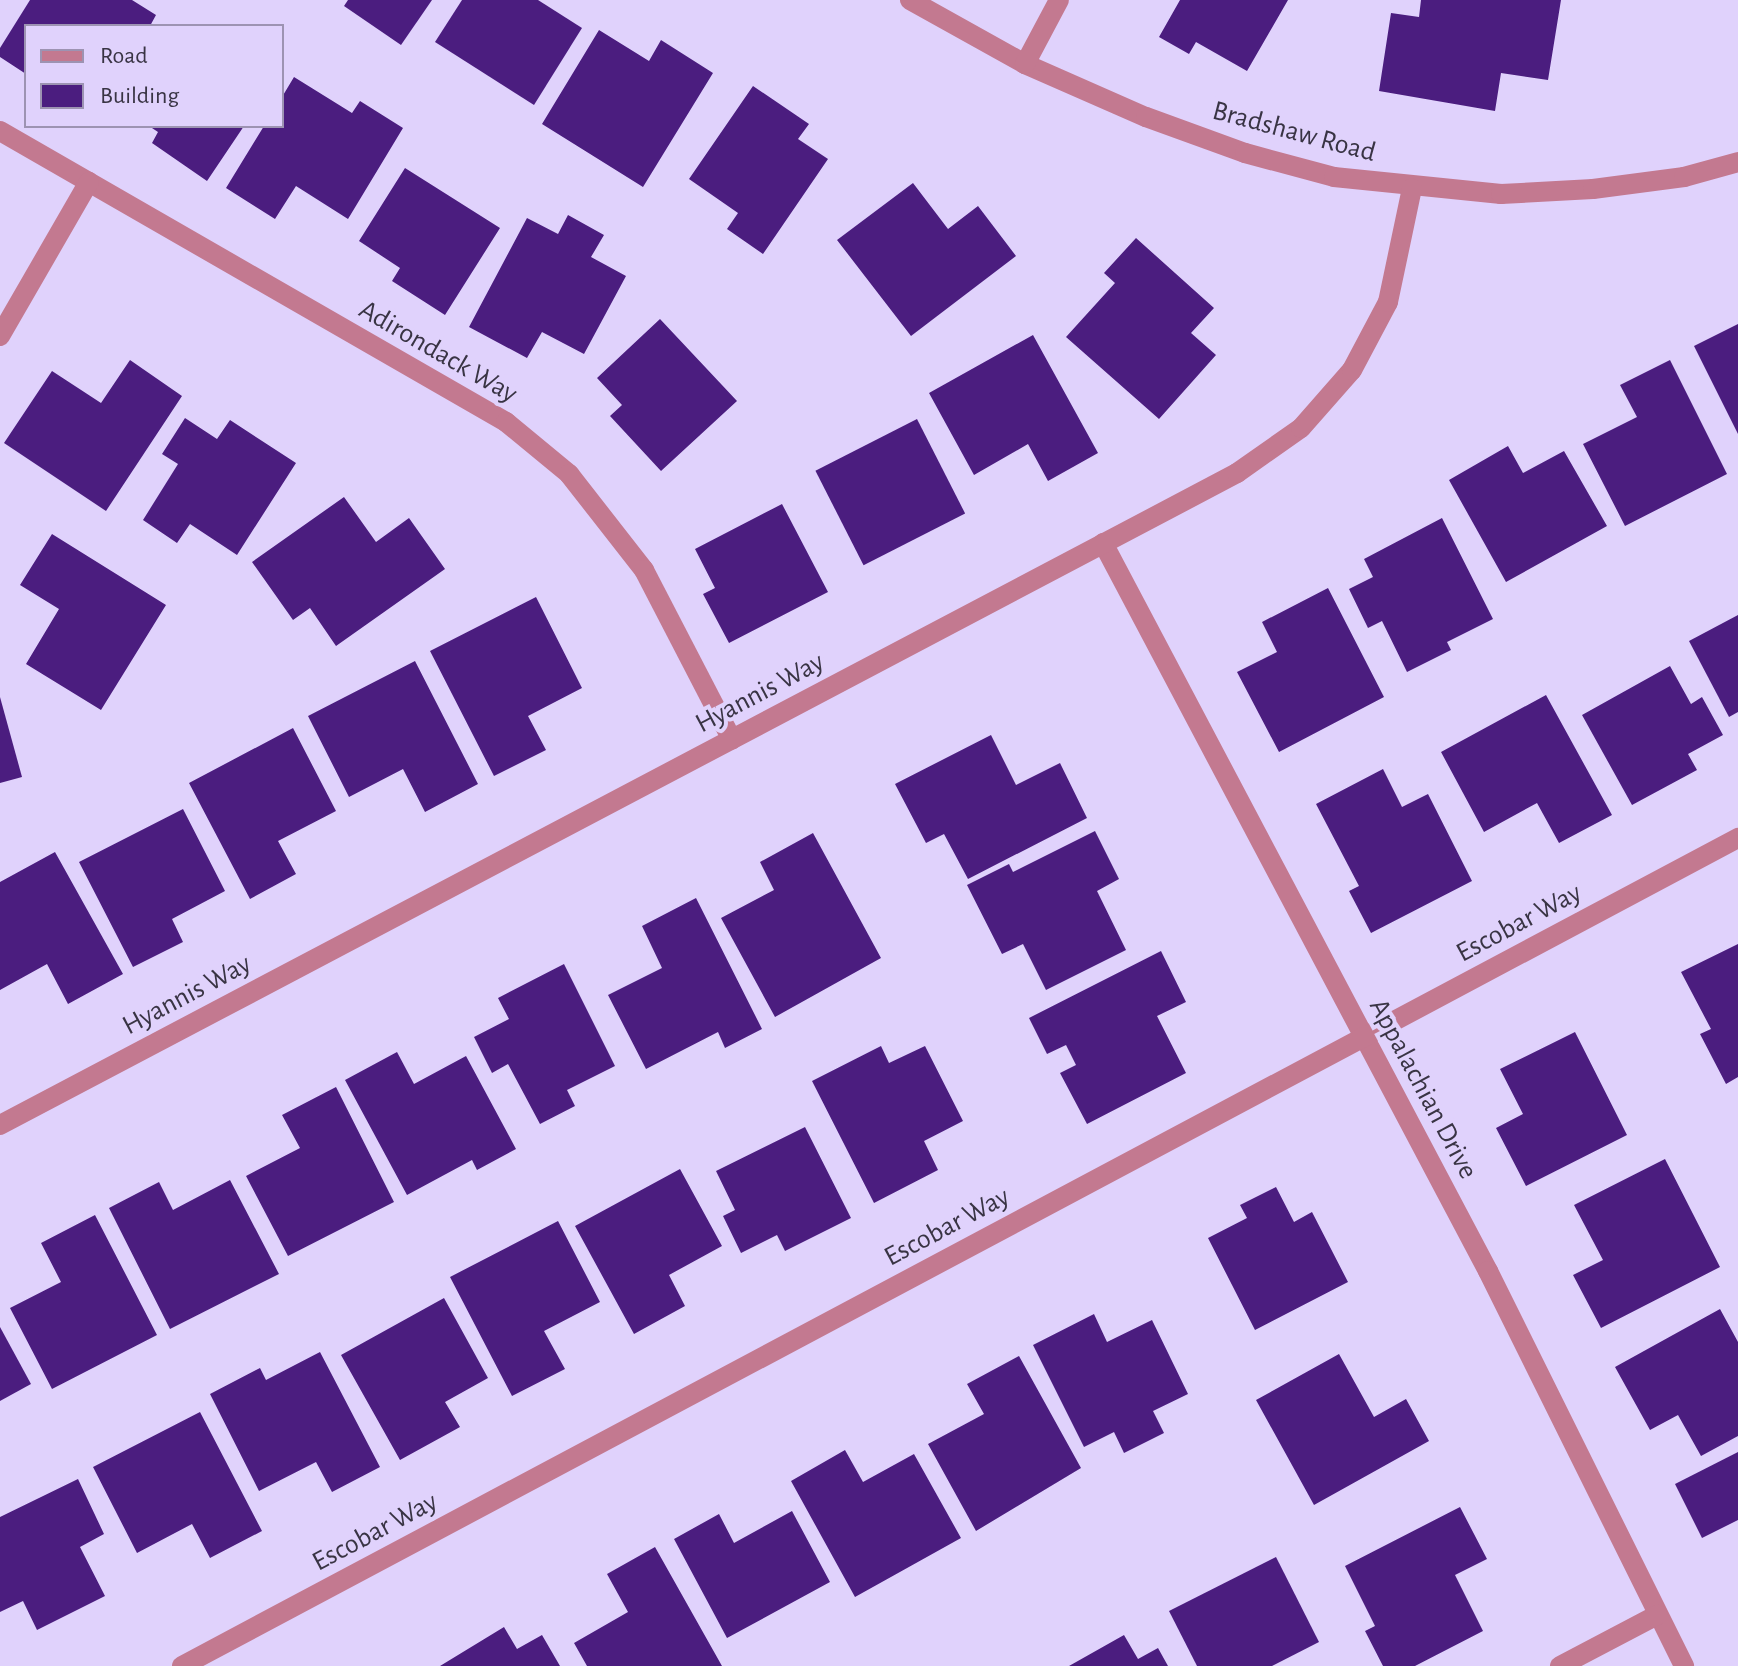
<!DOCTYPE html>
<style>
body{margin:0}
#map{position:relative;width:1738px;height:1666px;overflow:hidden;background:#e0d2fc;font-family:"Alegreya Sans",sans-serif}
div>[style]{position:absolute}
[style*='--x']{left:calc(var(--x)*1px);top:calc(var(--y)*1px);width:calc(var(--w)*1px);rotate:calc(var(--a)*1deg)}
.building>*{inset:0;background:#4b1d7f;transform-origin:0 0}
.minor>*{height:20px;margin:-10px;padding:0 10px;transform-origin:10px;border-radius:10px;background:#c37990}
span{translate:-50% -50%;white-space:nowrap;text-align:center;line-height:1.15;-webkit-text-stroke:8px #e0d2fc;paint-order:stroke}
.street-label{font-size:28px;color:#393444}
.legend{position:absolute;left:24px;top:24px;width:260px;height:104px;box-sizing:border-box;background:#e0d2fc;border:2px solid #9d93b2;margin:0;padding:10px 14px;list-style:none;font-size:24px;color:#393444}
.legend li{display:flex;align-items:center;gap:16px;height:40px}
.legend b{width:40px;border:2px solid #9d93b2}
</style>
<div id="map">
<div class="building">
<div style="clip-path:polygon(30px 0,132px 0,156px 15px,150px 26px,26px 26px,26px 74px,0 57px,0 48px)"></div>
<div style="clip-path:polygon(348px 0,432px 0,401px 45px,344px 6px)"></div>
<div style="clip-path:polygon(462px 0,538px 0,582px 28px,534px 105px,435px 42px)"></div>
<div style="clip-path:polygon(1180px 0,1288px 0,1247px 71px,1196px 42px,1189px 54px,1159px 37px)"></div>
<div style="clip-path:polygon(1421px 0,1561px 0,1548px 80px,1501px 73px,1495px 111px,1379px 91px,1391px 13px,1419px 17px)"></div>
<div style="clip-path:polygon(599px 30px,649px 61px,661px 40px,713px 73px,643px 187px,542px 124px)"></div>
<div style="clip-path:polygon(294px 77px,352px 113px,360px 101px,403px 128px,348px 219px,296px 186px,275px 219px,226px 188px,264px 126px,282px 126px,282px 97px)"></div>
<div style="clip-path:polygon(753px 86px,809px 124px,798px 139px,828px 159px,763px 254px,727px 229px,738px 213px,689px 179px)"></div>
<div style="clip-path:polygon(149px 126px,244px 126px,207px 181px,152px 143px,158px 132px)"></div>
<div style="clip-path:polygon(405px 168px,500px 228px,445px 315px,392px 281px,400px 268px,359px 241px)"></div>
<div style="clip-path:polygon(913px 183px,948px 229px,978px 206px,1016px 256px,911px 336px,837px 240px)"></div>
<div style="clip-path:polygon(568px 215px,604px 235px,591px 257px,626px 276px,584px 354px,542px 332px,527px 358px,469px 327px,527px 218px,558px 234px)"></div>
<div style="clip-path:polygon(1136px 238px,1214px 308px,1191px 333px,1216px 355px,1159px 419px,1066px 337px,1115px 283px,1104px 273px)"></div>
<div style="clip-path:polygon(660px 319px,737px 401px,661px 471px,610px 416px,622px 405px,597px 378px)"></div>
<div style="clip-path:polygon(1738px 324px,1738px 434px,1694px 346px)"></div>
<div style="clip-path:polygon(1033px 335px,1098px 453px,1048px 481px,1028px 444px,974px 475px,929px 393px)"></div>
<div style="clip-path:polygon(130px 360px,182px 396px,106px 511px,4px 443px,52px 371px,101px 403px)"></div>
<div style="clip-path:polygon(1670px 360px,1727px 474px,1625px 526px,1583px 444px,1637px 417px,1620px 385px)"></div>
<div style="clip-path:polygon(185px 418px,217px 439px,230px 420px,296px 463px,237px 555px,190px 524px,177px 543px,143px 520px,178px 464px,162px 454px)"></div>
<div style="left:917px;top:419px;width:106px;height:114px;rotate:63deg"></div>
<div style="clip-path:polygon(1508px 446px,1523px 473px,1564px 451px,1607px 526px,1506px 582px,1449px 480px)"></div>
<div style="clip-path:polygon(344px 497px,376px 542px,409px 518px,445px 569px,336px 646px,310px 608px,293px 620px,252px 562px)"></div>
<div style="clip-path:polygon(782px 504px,828px 592px,729px 643px,703px 594px,715px 588px,695px 549px)"></div>
<div style="clip-path:polygon(1442px 518px,1493px 619px,1447px 642px,1451px 650px,1407px 672px,1382px 621px,1368px 628px,1349px 589px,1373px 577px,1364px 559px)"></div>
<div style="clip-path:polygon(52px 534px,166px 605px,101px 710px,26px 664px,59px 609px,20px 585px)"></div>
<div style="clip-path:polygon(1328px 588px,1384px 697px,1279px 752px,1237px 672px,1277px 652px,1262px 622px)"></div>
<div style="clip-path:polygon(536px 597px,582px 688px,528px 716px,546px 750px,494px 776px,430px 651px)"></div>
<div style="clip-path:polygon(1738px 615px,1738px 712px,1729px 717px,1689px 641px)"></div>
<div style="clip-path:polygon(415px 661px,478px 784px,425px 812px,403px 769px,349px 797px,308px 716px)"></div>
<div style="clip-path:polygon(1670px 666px,1691px 704px,1702px 697px,1723px 735px,1688px 754px,1697px 770px,1632px 805px,1582px 715px)"></div>
<div style="clip-path:polygon(1546px 695px,1612px 815px,1559px 843px,1537px 803px,1484px 832px,1441px 752px)"></div>
<div style="clip-path:polygon(0 697px,22px 777px,0 783px)"></div>
<div style="clip-path:polygon(293px 728px,336px 811px,278px 841px,296px 874px,250px 899px,189px 783px)"></div>
<div style="clip-path:polygon(991px 735px,1016px 785px,1060px 763px,1087px 818px,968px 879px,944px 834px,926px 843px,895px 784px)"></div>
<div style="clip-path:polygon(1383px 769px,1402px 807px,1428px 794px,1472px 881px,1371px 933px,1349px 891px,1359px 886px,1316px 804px)"></div>
<div style="clip-path:polygon(183px 809px,225px 891px,172px 919px,183px 942px,133px 967px,79px 862px)"></div>
<div style="clip-path:polygon(1095px 831px,1119px 879px,1097px 891px,1126px 950px,1046px 990px,1023px 944px,1002px 954px,967px 885px,1009px 864px,1013px 872px)"></div>
<div style="clip-path:polygon(813px 833px,881px 958px,775px 1017px,721px 918px,774px 890px,760px 862px)"></div>
<div style="clip-path:polygon(55px 852px,123px 974px,68px 1004px,47px 964px,0 990px,0 882px)"></div>
<div style="clip-path:polygon(696px 898px,762px 1029px,725px 1048px,718px 1032px,646px 1069px,608px 995px,662px 968px,642px 926px)"></div>
<div style="clip-path:polygon(1738px 944px,1738px 1077px,1726px 1084px,1700px 1034px,1711px 1029px,1681px 972px)"></div>
<div style="clip-path:polygon(1161px 951px,1186px 1002px,1157px 1016px,1186px 1073px,1087px 1124px,1060px 1073px,1076px 1065px,1066px 1045px,1047px 1054px,1029px 1018px)"></div>
<div style="clip-path:polygon(564px 964px,615px 1066px,567px 1090px,575px 1106px,540px 1124px,508px 1064px,492px 1073px,474px 1037px,509px 1019px,498px 998px)"></div>
<div style="clip-path:polygon(1575px 1032px,1627px 1135px,1526px 1186px,1496px 1128px,1523px 1114px,1500px 1069px)"></div>
<div style="clip-path:polygon(881px 1046px,889px 1063px,925px 1046px,963px 1121px,924px 1141px,938px 1170px,874px 1203px,812px 1081px)"></div>
<div style="clip-path:polygon(397px 1052px,414px 1084px,466px 1056px,516px 1149px,477px 1170px,472px 1160px,407px 1195px,345px 1080px)"></div>
<div style="clip-path:polygon(336px 1087px,394px 1202px,288px 1256px,246px 1176px,300px 1148px,282px 1115px)"></div>
<div style="clip-path:polygon(805px 1127px,851px 1218px,785px 1251px,777px 1235px,741px 1253px,723px 1216px,735px 1210px,716px 1171px)"></div>
<div style="clip-path:polygon(1665px 1159px,1720px 1267px,1601px 1328px,1573px 1275px,1603px 1260px,1574px 1205px)"></div>
<div style="clip-path:polygon(680px 1169px,722px 1246px,669px 1275px,685px 1306px,634px 1334px,575px 1226px)"></div>
<div style="clip-path:polygon(230px 1180px,279px 1274px,170px 1329px,109px 1208px,159px 1182px,173px 1210px)"></div>
<div style="clip-path:polygon(1276px 1187px,1294px 1222px,1312px 1212px,1348px 1282px,1255px 1330px,1208px 1238px,1247px 1218px,1240px 1205px)"></div>
<div style="clip-path:polygon(95px 1215px,157px 1335px,52px 1389px,10px 1308px,61px 1282px,41px 1243px)"></div>
<div style="clip-path:polygon(558px 1221px,600px 1302px,544px 1331px,565px 1369px,512px 1396px,450px 1277px)"></div>
<div style="clip-path:polygon(444px 1298px,488px 1378px,445px 1402px,460px 1427px,400px 1460px,341px 1355px)"></div>
<div style="clip-path:polygon(1720px 1309px,1738px 1342px,1738px 1436px,1701px 1456px,1678px 1415px,1650px 1430px,1615px 1367px)"></div>
<div style="clip-path:polygon(1094px 1314px,1107px 1342px,1152px 1320px,1188px 1394px,1153px 1411px,1164px 1433px,1124px 1453px,1114px 1432px,1084px 1447px,1033px 1345px)"></div>
<div style="clip-path:polygon(0 1327px,31px 1384px,0 1401px)"></div>
<div style="clip-path:polygon(320px 1352px,380px 1467px,332px 1492px,316px 1462px,259px 1491px,210px 1394px,260px 1368px,266px 1380px)"></div>
<div style="clip-path:polygon(1339px 1354px,1374px 1417px,1406px 1399px,1429px 1441px,1314px 1505px,1256px 1400px)"></div>
<div style="clip-path:polygon(1019px 1356px,1081px 1468px,976px 1531px,928px 1444px,984px 1414px,967px 1384px)"></div>
<div style="clip-path:polygon(200px 1412px,262px 1531px,210px 1558px,192px 1524px,137px 1553px,93px 1467px)"></div>
<div style="clip-path:polygon(845px 1450px,863px 1482px,914px 1454px,961px 1538px,855px 1597px,791px 1481px)"></div>
<div style="clip-path:polygon(1738px 1452px,1738px 1520px,1702px 1538px,1675px 1484px)"></div>
<div style="clip-path:polygon(78px 1479px,104px 1534px,80px 1547px,105px 1596px,37px 1630px,23px 1601px,0 1612px,0 1517px)"></div>
<div style="clip-path:polygon(1460px 1507px,1487px 1559px,1455px 1575px,1483px 1631px,1415px 1666px,1383px 1666px,1365px 1631px,1375px 1626px,1345px 1566px)"></div>
<div style="clip-path:polygon(792px 1511px,830px 1582px,727px 1638px,674px 1539px,719px 1514px,734px 1543px)"></div>
<div style="clip-path:polygon(655px 1547px,722px 1666px,587px 1666px,574px 1643px,628px 1612px,607px 1574px)"></div>
<div style="clip-path:polygon(1276px 1557px,1319px 1642px,1272px 1666px,1197px 1666px,1169px 1611px)"></div>
<div style="clip-path:polygon(504px 1627px,517px 1649px,542px 1635px,560px 1666px,440px 1666px)"></div>
<div style="clip-path:polygon(1124px 1635px,1138px 1659px,1158px 1648px,1168px 1666px,1069px 1666px)"></div>
</div>
<div class="minor">
<div style="--x:910;--y:0;--w:132;--a:29.1"></div>
<div style="--x:1025;--y:64;--w:132;--a:23.7"></div>
<div style="--x:1146;--y:117;--w:105;--a:20"></div>
<div style="--x:1245;--y:153;--w:92;--a:15.1"></div>
<div style="--x:1334;--y:177;--w:168;--a:5.8"></div>
<div style="--x:1501;--y:194;--w:92;--a:-3.1"></div>
<div style="--x:1593;--y:189;--w:92;--a:-7.5"></div>
<div style="--x:1684;--y:177;--w:56;--a:-15.5"></div>
<div style="--x:1025;--y:64;--w:72;--a:-62"></div>
<div style="--x:0;--y:131;--w:584;--a:29.9"></div>
<div style="--x:506;--y:422;--w:82;--a:39.5"></div>
<div style="--x:569;--y:474;--w:122;--a:52"></div>
<div style="--x:644;--y:570;--w:191;--a:62.6"></div>
<div style="--x:0;--y:336;--w:178;--a:-60"></div>
<div style="--x:1103;--y:543;--w:824;--a:62.13"></div>
<div style="--x:1488;--y:1271;--w:441;--a:63.6"></div>
<div style="--x:0;--y:1125;--w:1398;--a:-27.79"></div>
<div style="--x:1237;--y:473;--w:78;--a:-35.1"></div>
<div style="--x:1301;--y:428;--w:77;--a:-48.7"></div>
<div style="--x:1352;--y:370;--w:77;--a:-62.1"></div>
<div style="--x:1388;--y:302;--w:116;--a:-78.1"></div>
<div style="--x:182;--y:1666;--w:1763;--a:-28.02"></div>
<div style="--x:1560;--y:1666;--w:110;--a:-27.7"></div>
</div>
<div class="street-label">
<span style="left:1294px;top:132px;rotate:15deg">Bradshaw Road</span>
<span style="left:438px;top:352px;rotate:30deg">Adirondack Way</span>
<span style="left:760px;top:693px;rotate:-28deg">Hyannis Way</span>
<span style="left:1519px;top:923px;rotate:-28deg">Escobar Way</span>
<span style="left:187px;top:995px;rotate:-28deg">Hyannis Way</span>
<span style="left:1423px;top:1089px;rotate:62deg">Appalachian Drive</span>
<span style="left:947px;top:1227px;rotate:-28deg">Escobar Way</span>
<span style="left:375px;top:1532px;rotate:-28deg">Escobar Way</span>
</div>
<ul class="legend">
<li><b style="height:10px;background:#c37990"></b>Road</li>
<li><b style="height:22px;background:#4b1d7f"></b>Building</li>
</ul>
</div>
